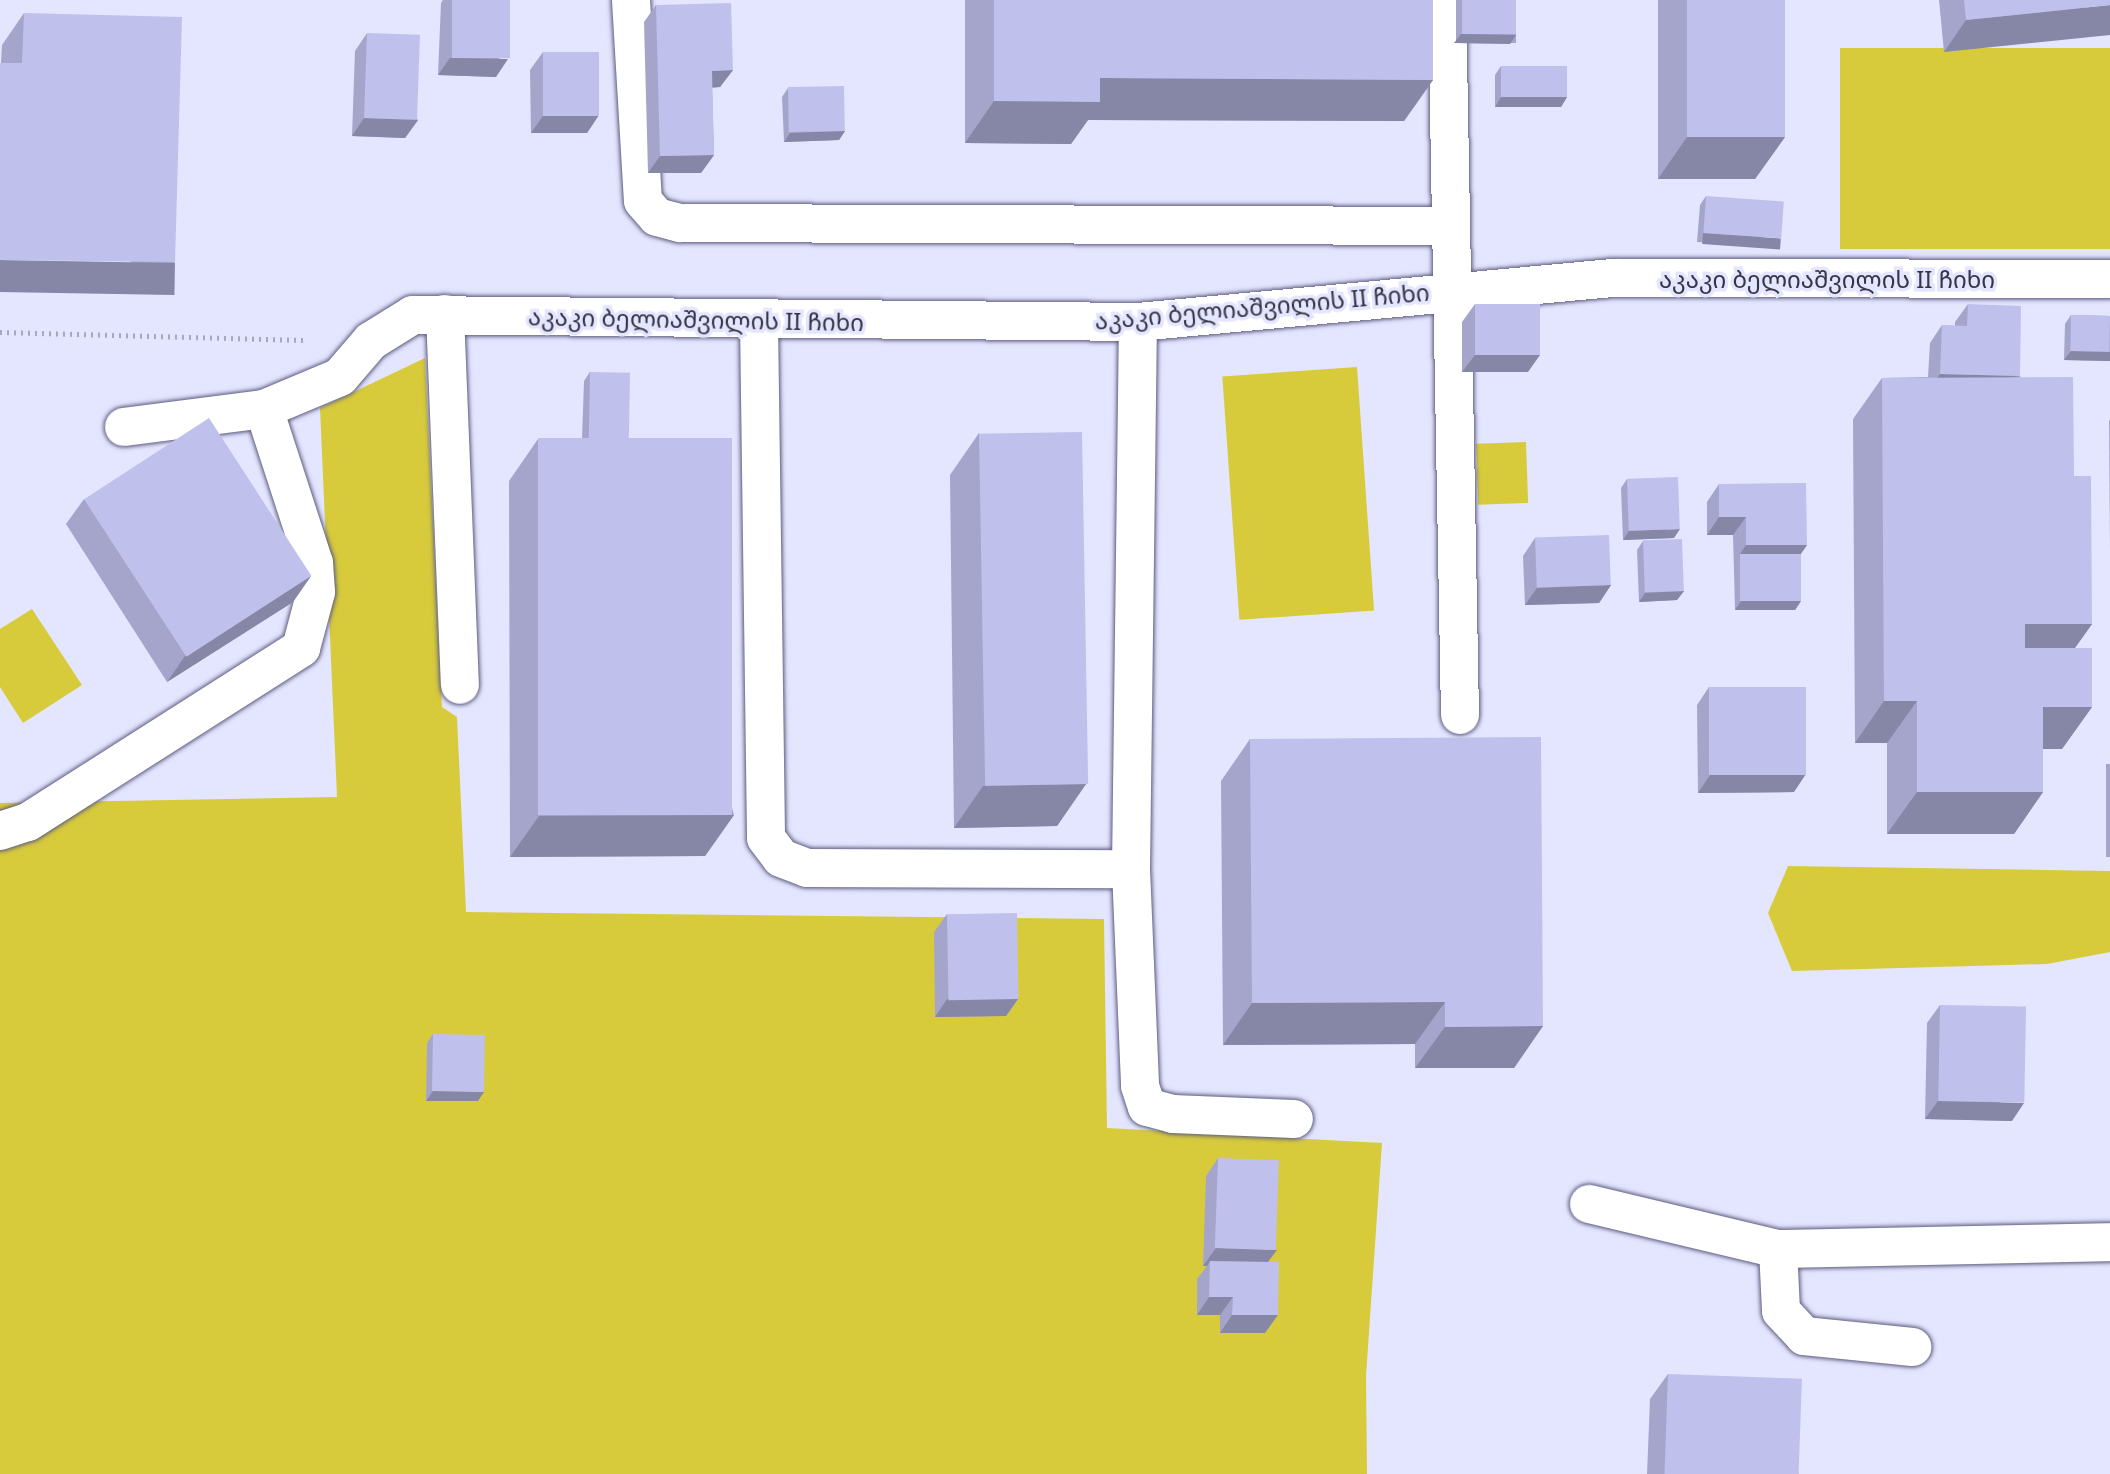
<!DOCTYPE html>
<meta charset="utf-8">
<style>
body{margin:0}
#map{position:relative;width:2110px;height:1474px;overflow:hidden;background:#e4e5fe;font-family:Georgia,"Noto Sans Georgian",serif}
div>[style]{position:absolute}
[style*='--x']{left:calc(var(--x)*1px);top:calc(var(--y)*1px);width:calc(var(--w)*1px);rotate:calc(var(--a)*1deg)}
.green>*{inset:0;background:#d7cb3c;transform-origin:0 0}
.path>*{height:4.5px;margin-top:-2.25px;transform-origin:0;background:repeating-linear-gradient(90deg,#a7a7bd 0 2px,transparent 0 7px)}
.roads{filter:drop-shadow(0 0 2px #5d5c80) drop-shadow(0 0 2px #5d5c80)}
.minor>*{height:38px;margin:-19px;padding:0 19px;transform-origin:19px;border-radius:19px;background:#fff}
.wall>*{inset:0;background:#a5a5cc;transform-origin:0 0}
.shaded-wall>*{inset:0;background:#8686a6;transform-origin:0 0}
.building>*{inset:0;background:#c0c0ed;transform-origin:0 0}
span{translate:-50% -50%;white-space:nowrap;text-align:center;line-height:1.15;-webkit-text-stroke:7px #e4e5fe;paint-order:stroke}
.street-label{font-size:24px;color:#363646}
</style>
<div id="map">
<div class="green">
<div style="left:2110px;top:48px;width:201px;height:270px;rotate:90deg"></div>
<div style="clip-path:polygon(425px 358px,442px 707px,457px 717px,466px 912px,1104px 919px,1107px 1128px,1382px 1143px,1366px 1376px,1367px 1474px,0 1474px,0 803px,337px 797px,320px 408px)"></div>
<div style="left:1357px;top:367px;width:244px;height:135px;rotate:86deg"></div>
<div style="left:1526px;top:442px;width:61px;height:50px;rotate:88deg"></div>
<div style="clip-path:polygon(32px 609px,82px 685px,23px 723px,0 687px,0 629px)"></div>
<div style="clip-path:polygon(1788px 866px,2110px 871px,2110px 952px,2047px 964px,1792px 971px,1768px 913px)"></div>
</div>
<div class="path">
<div style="--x:0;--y:332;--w:304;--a:1.5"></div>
</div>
<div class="roads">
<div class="minor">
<div style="--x:631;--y:0;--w:201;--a:86.6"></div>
<div style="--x:643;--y:201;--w:21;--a:49"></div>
<div style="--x:657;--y:217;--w:24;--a:15"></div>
<div style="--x:680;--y:223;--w:771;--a:0.22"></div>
<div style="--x:1447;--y:0;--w:715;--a:88.96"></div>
<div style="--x:445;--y:314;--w:371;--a:87.7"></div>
<div style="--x:759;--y:321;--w:517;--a:89.22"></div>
<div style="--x:766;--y:838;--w:25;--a:53"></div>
<div style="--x:781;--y:858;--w:28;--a:21"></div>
<div style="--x:807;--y:868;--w:324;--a:0.2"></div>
<div style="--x:1131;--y:869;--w:547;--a:-89.27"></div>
<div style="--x:124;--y:427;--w:141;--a:-7.3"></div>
<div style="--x:0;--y:831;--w:29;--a:-18"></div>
<div style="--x:28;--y:822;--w:324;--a:-32.5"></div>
<div style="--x:301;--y:648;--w:58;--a:-75"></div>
<div style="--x:316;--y:592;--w:29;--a:-94"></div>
<div style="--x:314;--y:563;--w:162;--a:-108"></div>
<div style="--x:264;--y:409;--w:82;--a:-22.8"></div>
<div style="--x:340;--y:377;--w:48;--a:-49.3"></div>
<div style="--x:371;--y:341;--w:49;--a:-31.8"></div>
<div style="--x:413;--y:315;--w:725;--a:0.55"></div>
<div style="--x:1138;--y:322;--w:478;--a:-5.3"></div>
<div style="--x:1614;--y:278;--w:496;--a:0.1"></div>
<div style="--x:1131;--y:869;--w:217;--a:87.6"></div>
<div style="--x:1140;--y:1086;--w:22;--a:72"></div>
<div style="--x:1147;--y:1107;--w:27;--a:15"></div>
<div style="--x:1173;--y:1114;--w:121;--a:2.4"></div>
<div style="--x:1589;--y:1204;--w:194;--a:13.4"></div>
<div style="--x:1778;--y:1249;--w:332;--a:-1.2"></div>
<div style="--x:1778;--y:1249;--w:62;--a:87.2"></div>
<div style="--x:1781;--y:1311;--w:34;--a:47"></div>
<div style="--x:1804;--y:1336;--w:109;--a:5.8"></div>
</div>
</div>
<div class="wall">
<div style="clip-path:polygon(443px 0,510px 0,496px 77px,438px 75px,441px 3px)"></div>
<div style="clip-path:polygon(965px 0,1433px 0,1433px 80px,1404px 121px,1088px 120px,1071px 144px,965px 143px)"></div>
<div style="left:1456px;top:0;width:60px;height:43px"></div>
<div style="clip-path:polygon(1658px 0,1785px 0,1785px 137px,1755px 179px,1658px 179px)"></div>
<div style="clip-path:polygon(1939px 0,2110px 0,1944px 52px)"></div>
<div style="clip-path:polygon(656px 5px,733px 70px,720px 87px,712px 88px,714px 155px,701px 173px,648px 173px,644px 22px)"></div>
<div style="clip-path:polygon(24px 13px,175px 262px,152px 294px,1px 63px,2px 45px)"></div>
<div style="clip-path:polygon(367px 33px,418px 120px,405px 138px,352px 136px,355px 51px)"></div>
<div style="clip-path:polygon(543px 52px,599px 115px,587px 133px,531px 133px,530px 70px)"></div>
<div style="clip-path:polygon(1501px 66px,1567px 97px,1561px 107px,1495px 107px,1495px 75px)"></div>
<div style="clip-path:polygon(788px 88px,845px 131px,839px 140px,784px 142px,782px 97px)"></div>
<div style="clip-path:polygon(1706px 196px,1775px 247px,1697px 242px,1700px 205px)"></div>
<div style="clip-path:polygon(1475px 304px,1528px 372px,1462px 372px,1462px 322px)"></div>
<div style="clip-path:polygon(1968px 304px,2020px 376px,2074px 476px,2092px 624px,2075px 648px,2092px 707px,2062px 749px,2043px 749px,2043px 792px,2014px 834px,1887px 834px,1887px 743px,1855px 743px,1853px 419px,1882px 378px,1928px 377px,1930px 343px,1942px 325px,1955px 326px,1955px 322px)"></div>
<div style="clip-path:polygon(2071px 315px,2110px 316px,2110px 361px,2064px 360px,2065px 324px)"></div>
<div style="clip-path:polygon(590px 372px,628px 439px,734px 815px,705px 856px,510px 857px,509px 481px,538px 439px,582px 439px,584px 381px)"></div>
<div style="clip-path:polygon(2110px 420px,2110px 553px,2109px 421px)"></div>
<div style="clip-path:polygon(979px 433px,1086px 784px,1057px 826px,954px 828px,950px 475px)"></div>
<div style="clip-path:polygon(1627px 479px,1674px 538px,1623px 540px,1621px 488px)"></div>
<div style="clip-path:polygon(1719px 484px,1807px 545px,1801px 554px,1801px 601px,1795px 610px,1735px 610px,1733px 535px,1707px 535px,1707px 502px)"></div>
<div style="clip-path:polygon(84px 499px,311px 576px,293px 602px,167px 682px,66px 524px)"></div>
<div style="clip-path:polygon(1535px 538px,1611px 585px,1599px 603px,1525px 605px,1523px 556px)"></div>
<div style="clip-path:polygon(1643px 541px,1684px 591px,1677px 600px,1639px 602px,1637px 550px)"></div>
<div style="clip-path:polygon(1709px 687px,1794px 792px,1698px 793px,1697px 705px)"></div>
<div style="clip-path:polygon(1250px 739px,1543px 1026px,1514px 1068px,1415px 1068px,1415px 1044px,1223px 1045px,1221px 781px)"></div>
<div style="left:2110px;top:764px;width:93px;height:4px;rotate:90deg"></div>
<div style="clip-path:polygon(947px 914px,1018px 999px,1006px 1016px,935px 1017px,934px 932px)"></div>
<div style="clip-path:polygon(1940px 1005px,2012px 1121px,1925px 1119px,1927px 1023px)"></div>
<div style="clip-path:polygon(433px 1034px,478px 1101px,426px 1101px,427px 1043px)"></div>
<div style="clip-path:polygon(1218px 1158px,1268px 1262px,1265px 1333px,1220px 1333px,1220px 1315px,1197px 1315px,1197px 1279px,1207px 1266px,1203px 1266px,1206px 1176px)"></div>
<div style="clip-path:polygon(1668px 1374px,1799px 1474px,1647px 1474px,1650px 1399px)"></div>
</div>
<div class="shaded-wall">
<div style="clip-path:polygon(2110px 5px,2110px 35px,1944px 52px,1966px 20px)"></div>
<div style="clip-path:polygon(1461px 34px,1516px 35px,1510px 44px,1454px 43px)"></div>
<div style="clip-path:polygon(450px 58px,508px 59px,496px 77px,438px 75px)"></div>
<div style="clip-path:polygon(733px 70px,720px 87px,699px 88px,712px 71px)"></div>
<div style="clip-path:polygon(1100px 78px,1433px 80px,1404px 121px,1088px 120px,1071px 144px,965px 143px,994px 101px)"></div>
<div style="clip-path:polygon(1501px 97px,1567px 97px,1561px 107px,1495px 107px)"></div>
<div style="clip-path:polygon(599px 115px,587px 133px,531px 133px,543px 116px)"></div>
<div style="clip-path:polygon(364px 118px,418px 120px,405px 138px,352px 136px)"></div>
<div style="clip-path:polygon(845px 131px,839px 140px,784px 142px,790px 133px)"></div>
<div style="clip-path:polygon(1687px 137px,1785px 137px,1755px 179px,1658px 179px)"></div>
<div style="clip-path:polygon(714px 155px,701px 173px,648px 173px,660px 156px)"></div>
<div style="left:1703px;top:233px;width:78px;height:11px;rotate:4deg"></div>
<div style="left:0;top:260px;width:175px;height:32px;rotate:1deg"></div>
<div style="clip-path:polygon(2071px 351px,2110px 352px,2110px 361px,2064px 360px)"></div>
<div style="clip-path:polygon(1475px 355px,1540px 355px,1528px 372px,1462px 372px)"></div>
<div style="clip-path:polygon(1940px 374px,2020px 376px,1928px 392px)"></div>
<div style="clip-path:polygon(1719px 517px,1746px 517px,1733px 535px,1707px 535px)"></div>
<div style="clip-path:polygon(1680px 529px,1674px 538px,1623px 540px,1629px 531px)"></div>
<div style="clip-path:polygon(1746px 545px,1807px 545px,1794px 563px,1740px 554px)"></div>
<div style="clip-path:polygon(311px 576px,293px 602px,167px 682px,185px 656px)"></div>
<div style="clip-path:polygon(1611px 585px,1599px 603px,1525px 605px,1537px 588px)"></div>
<div style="clip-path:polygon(1684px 591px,1677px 600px,1639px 602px,1645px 593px)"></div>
<div style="clip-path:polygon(1741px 601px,1801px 601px,1795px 610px,1735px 610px)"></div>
<div style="clip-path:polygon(2025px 624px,2092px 624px,2062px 666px,1996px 666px)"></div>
<div style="clip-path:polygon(1884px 701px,1917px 701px,1887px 743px,1855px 743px)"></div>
<div style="clip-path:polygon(2043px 707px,2092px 707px,2062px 749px,2014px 749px)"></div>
<div style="clip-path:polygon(1806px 774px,1794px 792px,1698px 793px,1710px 775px)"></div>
<div style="clip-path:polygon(1086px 784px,1057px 826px,954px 828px,983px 786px)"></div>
<div style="clip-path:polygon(1917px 792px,2043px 792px,2014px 834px,1887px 834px)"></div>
<div style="clip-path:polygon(734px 815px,705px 856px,510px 857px,539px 816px)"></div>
<div style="clip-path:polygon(947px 999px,1018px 999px,1006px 1016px,935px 1017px)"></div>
<div style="clip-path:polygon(1445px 1002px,1415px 1044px,1223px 1045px,1252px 1003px)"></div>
<div style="clip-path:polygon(1543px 1026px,1514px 1068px,1415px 1068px,1445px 1027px)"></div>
<div style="clip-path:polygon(433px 1091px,484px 1092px,478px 1101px,426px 1101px)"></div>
<div style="clip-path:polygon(1938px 1101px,2024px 1103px,2012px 1121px,1925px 1119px)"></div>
<div style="clip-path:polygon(1216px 1248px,1277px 1250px,1264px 1267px,1210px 1261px,1207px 1266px,1203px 1266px)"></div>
<div style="clip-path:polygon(1209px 1297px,1233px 1297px,1220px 1315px,1197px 1315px)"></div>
<div style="clip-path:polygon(1232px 1315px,1278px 1315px,1265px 1333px,1220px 1333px)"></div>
</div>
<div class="building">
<div style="left:452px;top:0;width:58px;height:58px"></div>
<div style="clip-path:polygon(994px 0,1433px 0,1433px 80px,1100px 78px,1100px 102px,994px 101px)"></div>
<div style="left:1462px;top:0;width:54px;height:34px"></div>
<div style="left:1687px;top:0;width:98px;height:137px"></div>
<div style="clip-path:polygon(1964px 0,2110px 0,2110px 5px,1966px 20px)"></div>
<div style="clip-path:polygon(731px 3px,733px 70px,712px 71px,714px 155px,660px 156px,656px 5px)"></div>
<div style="clip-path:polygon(24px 13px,182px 17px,175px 262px,0 260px,0 63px,22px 63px)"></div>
<div style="left:367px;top:33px;width:53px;height:85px;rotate:2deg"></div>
<div style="left:543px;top:52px;width:56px;height:64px"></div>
<div style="left:1501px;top:66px;width:66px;height:31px"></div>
<div style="left:844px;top:86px;width:45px;height:56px;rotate:89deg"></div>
<div style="left:1706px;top:196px;width:78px;height:37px;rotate:4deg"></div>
<div style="left:1475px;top:304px;width:65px;height:51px"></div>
<div style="clip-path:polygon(1968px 304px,2021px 306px,2020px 376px,1940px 374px,1942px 325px,1967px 326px)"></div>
<div style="left:2071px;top:315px;width:39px;height:36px;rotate:1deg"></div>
<div style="left:590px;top:372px;width:40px;height:67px;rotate:1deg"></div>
<div style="clip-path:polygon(2073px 377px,2074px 476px,2091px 476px,2092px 624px,2025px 624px,2025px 648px,2092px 648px,2092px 707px,2043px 707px,2043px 792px,1917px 792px,1917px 701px,1884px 701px,1882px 378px)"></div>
<div style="left:209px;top:418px;width:188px;height:149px;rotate:57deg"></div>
<div style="left:1082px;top:432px;width:352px;height:103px;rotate:89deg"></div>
<div style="left:732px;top:438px;width:377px;height:194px;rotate:90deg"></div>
<div style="left:1678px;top:477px;width:52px;height:51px;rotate:88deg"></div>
<div style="clip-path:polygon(1806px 483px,1807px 545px,1746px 545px,1746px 517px,1719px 517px,1719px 484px)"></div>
<div style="left:1609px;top:535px;width:50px;height:74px;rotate:88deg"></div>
<div style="left:1682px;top:539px;width:52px;height:39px;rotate:88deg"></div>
<div style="left:1740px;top:554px;width:61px;height:47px"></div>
<div style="left:1709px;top:687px;width:97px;height:88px"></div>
<div style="clip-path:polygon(1541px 737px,1543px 1026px,1445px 1027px,1445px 1002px,1252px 1003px,1250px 739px)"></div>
<div style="left:1017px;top:913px;width:86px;height:70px;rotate:89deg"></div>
<div style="left:1940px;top:1005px;width:86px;height:96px;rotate:1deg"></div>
<div style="left:433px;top:1034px;width:52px;height:57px;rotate:1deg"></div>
<div style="left:1218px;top:1158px;width:61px;height:90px;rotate:2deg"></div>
<div style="clip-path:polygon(1210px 1261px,1279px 1262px,1278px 1315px,1232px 1315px,1233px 1297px,1209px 1297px)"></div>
<div style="left:1668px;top:1374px;width:134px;height:100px;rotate:2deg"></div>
</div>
<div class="street-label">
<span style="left:1827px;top:279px">აკაკი ბელიაშვილის II ჩიხი</span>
<span style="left:1262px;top:306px;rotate:-5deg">აკაკი ბელიაშვილის II ჩიხი</span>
<span style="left:696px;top:319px;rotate:1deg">აკაკი ბელიაშვილის II ჩიხი</span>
</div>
</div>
